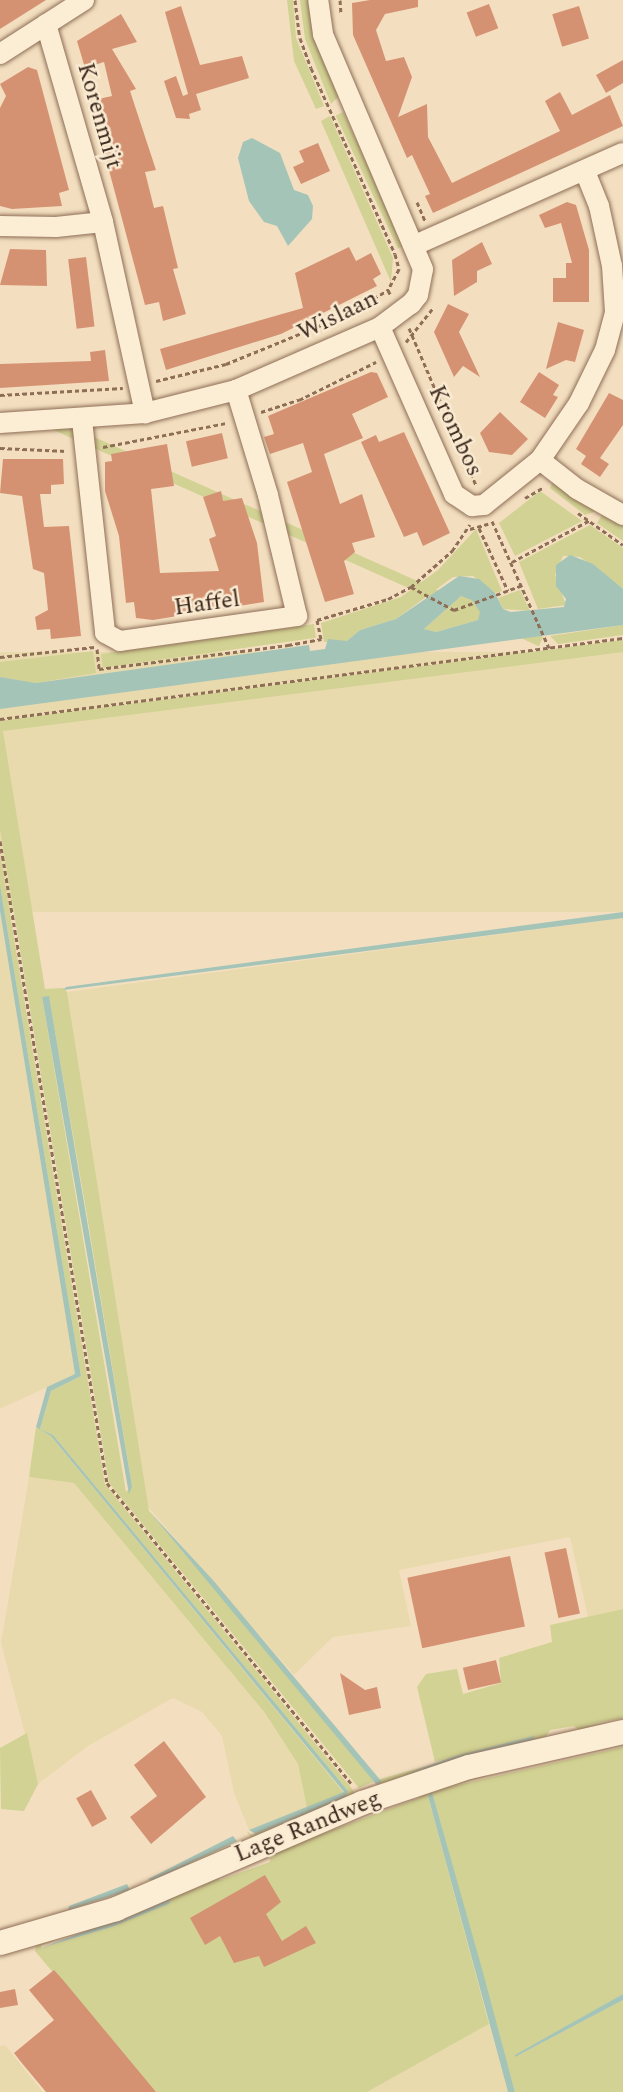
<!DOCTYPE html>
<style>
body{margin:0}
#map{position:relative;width:623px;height:2092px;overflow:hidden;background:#f3dfc0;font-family:Spectral,serif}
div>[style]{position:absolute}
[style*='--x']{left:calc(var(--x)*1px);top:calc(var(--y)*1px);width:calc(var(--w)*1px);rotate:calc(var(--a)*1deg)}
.farmland>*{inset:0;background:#e9daad;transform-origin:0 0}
.green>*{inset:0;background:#d1d293;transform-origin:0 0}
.water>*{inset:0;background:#a4c4b8}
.building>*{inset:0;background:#d59272;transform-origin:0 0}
.path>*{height:3px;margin-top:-1.5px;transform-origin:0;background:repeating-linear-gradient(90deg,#8e6e56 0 4.5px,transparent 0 7.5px)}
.roads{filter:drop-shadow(0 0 2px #8e6e56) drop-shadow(0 0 2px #8e6e56)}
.minor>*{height:20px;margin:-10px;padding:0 10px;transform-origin:10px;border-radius:10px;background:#fcedd5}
.tertiary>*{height:24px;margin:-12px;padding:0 12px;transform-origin:12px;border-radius:12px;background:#fcedd5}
span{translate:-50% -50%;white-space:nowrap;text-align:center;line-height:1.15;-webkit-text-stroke:5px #f9ead1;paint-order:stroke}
.street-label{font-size:24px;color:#3c281c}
</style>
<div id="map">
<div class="farmland">
<div style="left:623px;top:652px;width:260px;height:625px;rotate:90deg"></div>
<div style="clip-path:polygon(0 911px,75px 1374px,0 1409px)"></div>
<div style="clip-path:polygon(623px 918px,623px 1609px,588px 1617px,570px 1537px,399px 1570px,411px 1626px,333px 1637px,294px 1675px,148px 1507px,67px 992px)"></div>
<div style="clip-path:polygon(29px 1477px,74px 1483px,265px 1713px,298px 1764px,307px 1808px,249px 1830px,234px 1793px,222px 1736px,202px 1712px,173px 1698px,88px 1746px,38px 1784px,1px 1643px)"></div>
<div style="clip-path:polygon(489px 2024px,508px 2092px,367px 2092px)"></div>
<div style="clip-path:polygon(5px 2045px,43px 2092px,0 2092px,0 2046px)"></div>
</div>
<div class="green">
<div style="clip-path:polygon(287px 0,293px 0,296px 38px,324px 106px,316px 109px,294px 61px)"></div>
<div style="clip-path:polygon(300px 0,310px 0,314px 37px,339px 96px,331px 104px,305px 39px)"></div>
<div style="left:343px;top:112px;width:147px;height:8px;rotate:65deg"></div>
<div style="clip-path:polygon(330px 116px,393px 258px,391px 282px,321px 121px)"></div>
<div style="clip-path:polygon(554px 479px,598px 509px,596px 511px,585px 515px,550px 488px)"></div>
<div style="clip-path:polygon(540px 491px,582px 521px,515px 556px,499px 523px)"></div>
<div style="clip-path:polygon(604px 512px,623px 520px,623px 541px,597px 523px)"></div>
<div style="clip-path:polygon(590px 525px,623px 548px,623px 589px,580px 557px,563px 556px,555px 575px,566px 605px,538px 609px,519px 562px)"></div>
<div style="clip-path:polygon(476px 529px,502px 591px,495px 593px,473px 576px,453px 577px,396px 619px,360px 630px,347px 641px,324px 642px,321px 623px,401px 597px,438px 570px)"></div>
<div style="clip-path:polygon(520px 590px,530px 611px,503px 609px,498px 598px)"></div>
<div style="clip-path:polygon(461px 596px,472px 599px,480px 612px,478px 620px,436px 632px,424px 629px)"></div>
<div style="left:314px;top:624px;width:14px;height:215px;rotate:82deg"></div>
<div style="clip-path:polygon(623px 625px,623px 635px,558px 644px,550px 636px)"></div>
<div style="left:543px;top:637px;width:10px;height:548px;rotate:114deg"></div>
<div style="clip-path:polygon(evenodd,623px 640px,623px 652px,3px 731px,45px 989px,63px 988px,67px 992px,149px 1511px,368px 1771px,375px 1781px,359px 1788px,109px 1483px,0 829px,0 721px,623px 640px,42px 997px,49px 997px,85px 1204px,132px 1486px,126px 1492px,42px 997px)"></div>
<div style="clip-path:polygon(93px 651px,96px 673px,36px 683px,0 677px,0 662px)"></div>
<div style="clip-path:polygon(0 854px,105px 1484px,353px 1790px,354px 1794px,252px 1840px,247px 1831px,251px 1835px,348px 1791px,53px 1435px,40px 1429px,51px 1391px,81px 1376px,0 885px)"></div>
<div style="clip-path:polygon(36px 1427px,51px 1436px,344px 1793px,307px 1808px,298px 1764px,265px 1713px,74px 1483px,29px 1477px)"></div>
<div style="clip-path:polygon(623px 1609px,623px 1718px,581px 1726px,623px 1721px,582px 1733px,574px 1726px,550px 1730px,543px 1741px,380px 1789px,376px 1784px,380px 1779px,534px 1736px,435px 1762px,417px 1687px,426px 1674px,457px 1669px,463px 1694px,501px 1683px,499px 1658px,552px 1642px,550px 1625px)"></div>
<div style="clip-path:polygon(27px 1733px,38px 1784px,24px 1811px,1px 1809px,0 1748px)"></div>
<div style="clip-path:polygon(evenodd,623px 1740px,623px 1745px,521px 1766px,445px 1788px,623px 1747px,623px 1994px,515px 2057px,623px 2000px,623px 2092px,515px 2092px,432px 1792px,428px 1796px,489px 2024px,367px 2092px,153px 2092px,35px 1951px,37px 1942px,101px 1922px,212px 1874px,220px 1880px,270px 1862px,271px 1847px,394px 1798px,526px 1759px,623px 1740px,420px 1794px,419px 1798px,295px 1844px,348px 1820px,420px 1794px,623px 1740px,170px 1900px,112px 1927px,41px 1948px,42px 1945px,170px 1900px)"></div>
</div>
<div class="water">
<div style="clip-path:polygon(252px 138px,280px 153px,294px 190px,308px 195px,313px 206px,312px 219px,288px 246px,277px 226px,264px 222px,249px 201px,238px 158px,243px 142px)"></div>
<div style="clip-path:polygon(evenodd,570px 555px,593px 564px,623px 589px,623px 625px,0 709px,0 677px,36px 683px,309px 645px,310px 651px,325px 649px,328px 639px,347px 641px,360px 630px,396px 619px,459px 576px,479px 579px,495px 593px,503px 609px,511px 612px,564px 607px,566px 599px,556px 586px,556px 565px,570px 555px,461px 596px,472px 600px,480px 612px,478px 620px,436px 632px,424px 629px,461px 596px)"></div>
<div style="clip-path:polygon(0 885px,81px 1376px,51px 1391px,40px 1429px,53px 1435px,348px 1791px,345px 1798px,256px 1834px,249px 1830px,344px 1792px,51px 1436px,36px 1427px,47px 1387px,75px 1374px,0 911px)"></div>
<div style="clip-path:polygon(623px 912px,623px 918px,63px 990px,66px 987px)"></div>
<div style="clip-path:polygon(49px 996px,132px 1486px,129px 1494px,42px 997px)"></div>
<div style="clip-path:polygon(149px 1511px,212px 1579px,382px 1782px,376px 1784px)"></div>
<div style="clip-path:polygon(534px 1736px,533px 1740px,402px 1775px,455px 1756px)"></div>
<div style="clip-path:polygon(432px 1792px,482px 1969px,515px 2092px,508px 2092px,428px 1796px)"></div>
<div style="clip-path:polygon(233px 1836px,237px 1841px,152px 1881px,148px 1879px)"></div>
<div style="clip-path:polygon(127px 1884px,130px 1890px,68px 1910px,69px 1906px)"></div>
<div style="clip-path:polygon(170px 1899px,169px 1904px,112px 1927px,41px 1948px)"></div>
<div style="clip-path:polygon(623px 1994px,623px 2000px,515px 2057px,515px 2055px)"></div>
</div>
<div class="building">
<div style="clip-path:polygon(0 0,46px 0,0 29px)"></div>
<div style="clip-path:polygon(370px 0,418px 0,418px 7px,385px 14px,376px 30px,386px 61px,404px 57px,412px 77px,398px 117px,427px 104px,428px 137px,452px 183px,560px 131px,545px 101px,560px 92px,572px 115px,610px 95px,623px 126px,433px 213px,425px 196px,430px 194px,412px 155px,407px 158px,353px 35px,352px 3px)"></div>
<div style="left:489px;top:4px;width:26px;height:24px;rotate:69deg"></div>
<div style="clip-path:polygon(181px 6px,200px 65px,242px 56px,249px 78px,196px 94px,201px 110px,189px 114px,190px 119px,176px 118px,164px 81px,176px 76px,183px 96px,188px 94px,165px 12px)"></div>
<div style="left:579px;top:6px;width:34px;height:28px;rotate:73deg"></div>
<div style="clip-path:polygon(121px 14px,137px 42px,112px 49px,136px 89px,130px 91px,156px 170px,145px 172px,154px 208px,163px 206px,178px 268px,173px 269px,186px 314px,163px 321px,159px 302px,145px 305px,106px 159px,94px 100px,112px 96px,104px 62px,85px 68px,77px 41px)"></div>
<div style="clip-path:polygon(623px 60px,623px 83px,606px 93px,596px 75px)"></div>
<div style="clip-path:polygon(28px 67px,37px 70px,69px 190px,59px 193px,62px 206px,12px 209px,0 206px,0 108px,6px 96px,0 84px)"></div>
<div style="clip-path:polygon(318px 143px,330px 171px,301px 184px,293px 167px,304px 162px,299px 151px)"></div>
<div style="clip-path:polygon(567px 202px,576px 205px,589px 250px,589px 302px,553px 302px,553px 278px,566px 278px,566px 263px,572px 263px,561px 223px,545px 228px,539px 215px)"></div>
<div style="clip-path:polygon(482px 242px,492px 264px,477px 271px,477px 282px,454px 296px,452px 260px)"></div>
<div style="clip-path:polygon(349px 247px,356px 261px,371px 253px,381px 274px,373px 279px,377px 286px,281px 334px,166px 370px,160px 349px,303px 308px,295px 273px)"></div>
<div style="clip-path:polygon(10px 249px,46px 250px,47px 286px,0 285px)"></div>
<div style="left:86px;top:257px;width:70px;height:18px;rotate:83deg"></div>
<div style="clip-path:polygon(448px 304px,469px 314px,459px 332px,480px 377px,463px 366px,454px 377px,434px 332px)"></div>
<div style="clip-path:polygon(558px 322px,584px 330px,575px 362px,566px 360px,546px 369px)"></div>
<div style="clip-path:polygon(105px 350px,109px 381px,0 388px,0 364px,91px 361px,90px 352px)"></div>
<div style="clip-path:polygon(371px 372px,377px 373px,388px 397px,352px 414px,363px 438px,324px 454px,340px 504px,362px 494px,375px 537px,352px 543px,355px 552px,344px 561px,354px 594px,325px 602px,287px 482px,312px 472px,303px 443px,270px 454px,264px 437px,274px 434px,268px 416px)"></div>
<div style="clip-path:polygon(539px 372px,559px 385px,553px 395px,558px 397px,545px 418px,520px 402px)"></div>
<div style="clip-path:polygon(609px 393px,623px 400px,623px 425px,600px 458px,609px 464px,600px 477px,581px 464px,586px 456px,576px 449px)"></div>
<div style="clip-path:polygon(500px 412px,528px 439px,512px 455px,489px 452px,480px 433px)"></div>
<div style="clip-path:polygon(404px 432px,450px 533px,423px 546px,417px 532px,404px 537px,361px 442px,376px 435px,379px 442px)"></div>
<div style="left:222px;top:433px;width:26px;height:37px;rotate:77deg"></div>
<div style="clip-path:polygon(167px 444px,174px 486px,151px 489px,160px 573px,219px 571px,209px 539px,216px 536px,203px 497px,221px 491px,223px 501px,242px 498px,257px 543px,264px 602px,153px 620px,136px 618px,134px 602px,126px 603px,119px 536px,105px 491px,105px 462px,112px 461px,111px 454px)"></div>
<div style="clip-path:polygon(3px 459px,63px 459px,64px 484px,51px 485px,51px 494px,40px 494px,44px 527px,69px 526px,81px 636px,51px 639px,50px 629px,37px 630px,35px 617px,48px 610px,44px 573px,33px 569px,22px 496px,0 493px)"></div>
<div style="left:566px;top:1548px;width:67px;height:22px;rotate:78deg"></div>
<div style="left:510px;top:1556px;width:72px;height:105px;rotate:78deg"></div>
<div style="left:496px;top:1660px;width:23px;height:34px;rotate:77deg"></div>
<div style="clip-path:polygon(340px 1673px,365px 1690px,377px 1687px,381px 1708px,349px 1715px)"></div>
<div style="clip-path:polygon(164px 1741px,206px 1797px,151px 1844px,130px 1817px,157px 1796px,134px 1765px)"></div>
<div style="left:91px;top:1790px;width:33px;height:17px;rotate:61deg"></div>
<div style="clip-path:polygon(265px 1875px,281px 1902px,266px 1914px,282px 1941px,306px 1926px,316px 1943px,264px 1967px,259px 1956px,234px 1963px,220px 1936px,205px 1945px,190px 1918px)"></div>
<div style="clip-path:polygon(54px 1970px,63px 1980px,156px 2092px,46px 2092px,21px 2062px,14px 2053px,54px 2020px,29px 1990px)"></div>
<div style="clip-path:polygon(15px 1989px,18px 2005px,0 2008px,0 1992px)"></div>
</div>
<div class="path">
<div style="--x:295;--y:0;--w:38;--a:83"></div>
<div style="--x:300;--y:38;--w:32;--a:70"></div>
<div style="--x:311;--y:68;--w:204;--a:65.7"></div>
<div style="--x:395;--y:254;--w:16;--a:75"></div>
<div style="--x:399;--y:269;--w:24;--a:118"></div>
<div style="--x:340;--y:0;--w:14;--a:86"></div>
<div style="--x:417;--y:202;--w:21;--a:67"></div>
<div style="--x:409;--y:328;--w:171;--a:66.9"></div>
<div style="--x:406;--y:342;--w:43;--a:-51.5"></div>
<div style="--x:156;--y:381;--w:72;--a:-13.7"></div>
<div style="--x:226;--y:364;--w:132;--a:-22.3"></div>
<div style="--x:348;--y:314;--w:47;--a:-31"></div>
<div style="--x:388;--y:290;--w:7;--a:63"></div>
<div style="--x:0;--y:395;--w:123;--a:-3.3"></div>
<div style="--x:261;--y:412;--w:40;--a:-18"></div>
<div style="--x:299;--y:400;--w:86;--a:-26.3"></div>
<div style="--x:103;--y:447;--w:125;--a:-11"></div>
<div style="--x:0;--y:448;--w:67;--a:2.6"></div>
<div style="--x:525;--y:498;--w:22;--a:-30"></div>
<div style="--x:578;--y:513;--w:55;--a:35.4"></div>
<div style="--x:492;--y:521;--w:139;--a:65.8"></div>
<div style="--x:479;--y:528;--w:69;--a:65.3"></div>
<div style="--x:470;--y:529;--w:19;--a:-16"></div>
<div style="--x:512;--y:562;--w:89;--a:-28.3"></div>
<div style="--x:411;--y:587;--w:49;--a:28.1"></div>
<div style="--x:454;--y:610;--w:73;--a:-19.9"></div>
<div style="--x:317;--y:620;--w:74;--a:-16.5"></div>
<div style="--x:388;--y:599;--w:26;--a:-28"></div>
<div style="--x:411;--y:587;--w:55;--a:-41.3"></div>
<div style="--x:452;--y:551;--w:32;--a:-56"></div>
<div style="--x:97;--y:649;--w:20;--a:84"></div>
<div style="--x:99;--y:669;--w:191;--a:-7.2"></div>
<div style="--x:288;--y:645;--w:34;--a:-10"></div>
<div style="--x:321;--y:639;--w:19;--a:-102"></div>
<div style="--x:0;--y:657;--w:95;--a:-6.1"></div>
<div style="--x:0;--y:719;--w:628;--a:-7.41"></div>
<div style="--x:0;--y:841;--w:651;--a:80.54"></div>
<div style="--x:107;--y:1483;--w:388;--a:50.9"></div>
</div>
<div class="roads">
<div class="minor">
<div style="--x:46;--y:24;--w:206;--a:73.9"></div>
<div style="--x:103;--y:222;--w:196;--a:77.6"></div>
<div style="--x:0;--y:54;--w:100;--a:-32.7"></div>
<div style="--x:0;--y:226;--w:56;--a:1"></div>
<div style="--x:56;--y:227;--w:47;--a:-6.1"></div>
<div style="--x:415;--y:245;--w:227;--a:-23.9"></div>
<div style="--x:380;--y:327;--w:183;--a:66.1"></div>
<div style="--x:454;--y:494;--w:22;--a:34"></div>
<div style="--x:472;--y:506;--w:12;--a:-5"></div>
<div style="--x:484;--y:505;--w:72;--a:-38.8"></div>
<div style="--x:540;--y:460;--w:69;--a:-55.6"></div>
<div style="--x:579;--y:403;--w:59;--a:-63.9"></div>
<div style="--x:605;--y:350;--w:39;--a:-75"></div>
<div style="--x:615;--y:312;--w:46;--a:-93.7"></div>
<div style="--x:612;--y:266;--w:61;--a:-102.2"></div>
<div style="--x:599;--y:206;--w:35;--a:-112"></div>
<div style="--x:82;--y:420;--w:214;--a:83.8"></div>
<div style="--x:105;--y:633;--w:17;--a:28"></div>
<div style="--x:120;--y:641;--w:179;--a:-8"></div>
<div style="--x:297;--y:616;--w:124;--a:-103.5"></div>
<div style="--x:268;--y:495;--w:110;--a:-106.9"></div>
<div style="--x:0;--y:423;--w:145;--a:-3.9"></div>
<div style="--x:145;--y:413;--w:94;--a:-14.2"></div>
<div style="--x:236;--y:390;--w:157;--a:-23.6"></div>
<div style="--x:380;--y:327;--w:39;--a:-37"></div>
<div style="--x:411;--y:304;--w:11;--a:-52"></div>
<div style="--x:418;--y:295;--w:26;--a:-79"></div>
<div style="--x:423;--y:269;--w:255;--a:-113.1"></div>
<div style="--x:323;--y:34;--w:34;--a:-98"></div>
<div style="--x:540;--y:460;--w:47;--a:38.1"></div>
<div style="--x:577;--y:489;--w:53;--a:29.5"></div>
</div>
<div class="tertiary">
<div style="--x:0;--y:1943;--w:121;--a:-16.3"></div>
<div style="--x:116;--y:1909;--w:268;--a:-23.3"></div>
<div style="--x:362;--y:1803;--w:113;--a:-18.6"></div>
<div style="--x:469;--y:1767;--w:158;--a:-12.8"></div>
</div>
</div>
<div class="street-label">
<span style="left:99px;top:116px;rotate:74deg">Korenmijt</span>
<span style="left:338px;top:316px;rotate:-26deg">Wislaan</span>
<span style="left:455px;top:431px;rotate:65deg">Krombos</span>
<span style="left:207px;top:604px;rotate:-8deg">Haffel</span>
<span style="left:308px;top:1827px;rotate:-22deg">Lage Randweg</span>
</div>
</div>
